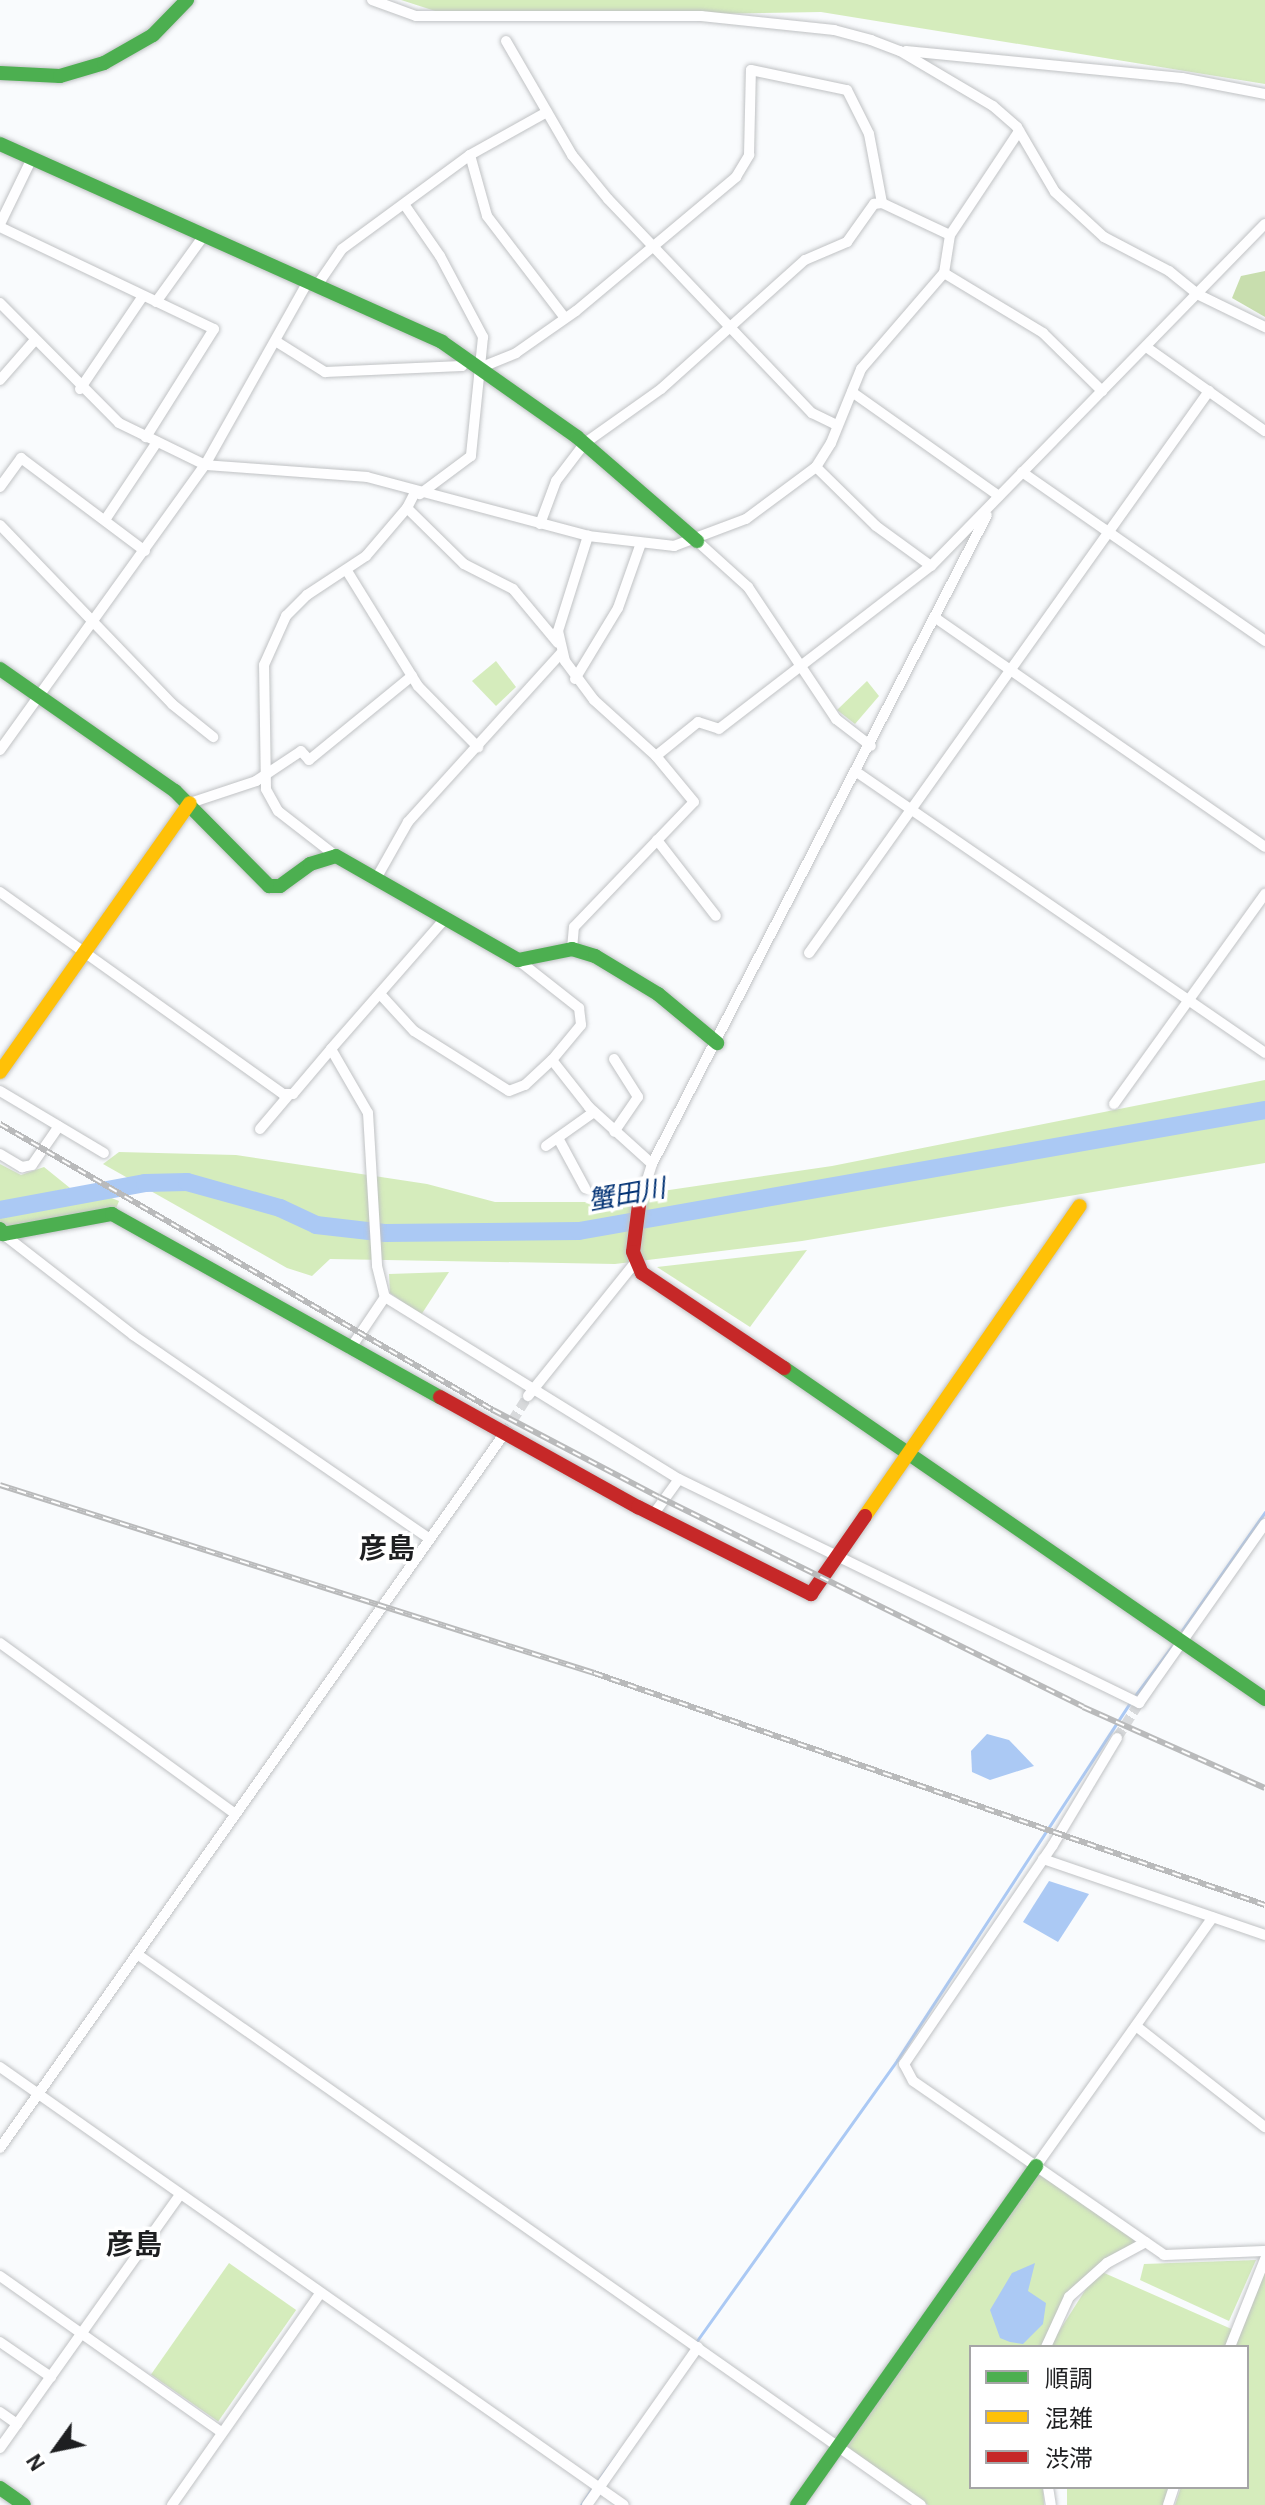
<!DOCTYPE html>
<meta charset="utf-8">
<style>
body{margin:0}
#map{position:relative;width:1265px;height:2505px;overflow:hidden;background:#f9fbfd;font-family:"Alegreya Sans","Noto Sans JP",sans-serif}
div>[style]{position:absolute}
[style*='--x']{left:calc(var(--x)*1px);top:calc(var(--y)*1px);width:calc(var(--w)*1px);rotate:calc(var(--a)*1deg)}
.green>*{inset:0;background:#d5ecbc;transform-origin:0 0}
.forest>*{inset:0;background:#c8deae}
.water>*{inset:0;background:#abc9f4}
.stream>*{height:3px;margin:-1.5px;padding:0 1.5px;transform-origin:1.5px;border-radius:1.5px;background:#abc9f4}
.river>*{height:18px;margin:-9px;padding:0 9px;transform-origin:9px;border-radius:9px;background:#abc9f4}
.street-tunnel>*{height:10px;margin-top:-5px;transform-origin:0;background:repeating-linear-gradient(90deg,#d8dadc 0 10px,transparent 0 15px)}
.roads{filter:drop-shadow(0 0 2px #c0c2c4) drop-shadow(0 0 2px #c0c2c4)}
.street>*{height:10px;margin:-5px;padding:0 5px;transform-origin:5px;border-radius:5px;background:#fefeff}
.fast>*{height:14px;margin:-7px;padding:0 7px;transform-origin:7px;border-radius:7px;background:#4caf50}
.slow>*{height:14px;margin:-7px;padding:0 7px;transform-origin:7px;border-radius:7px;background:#ffc107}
.jam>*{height:14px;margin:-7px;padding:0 7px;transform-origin:7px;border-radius:7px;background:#c62828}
.rail>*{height:6px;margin-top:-3px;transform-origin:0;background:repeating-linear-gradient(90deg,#fff 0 9px,#b9babb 0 18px);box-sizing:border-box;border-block:2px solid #b9babb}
span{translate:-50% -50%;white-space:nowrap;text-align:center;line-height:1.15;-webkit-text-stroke:7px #fff;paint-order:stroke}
.water-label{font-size:26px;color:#023274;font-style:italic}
.quarter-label{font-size:28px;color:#1e1f21;font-weight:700}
.legend{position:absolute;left:969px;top:2345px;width:280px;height:144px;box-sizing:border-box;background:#fff;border:2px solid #a5a5a6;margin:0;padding:10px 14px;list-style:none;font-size:24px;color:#1e1f21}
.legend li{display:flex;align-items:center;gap:16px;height:40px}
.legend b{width:40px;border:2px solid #a5a5a6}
.north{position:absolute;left:16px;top:2409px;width:80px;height:80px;-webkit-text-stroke:6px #fff;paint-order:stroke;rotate:237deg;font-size:22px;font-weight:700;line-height:32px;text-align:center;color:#1e1f21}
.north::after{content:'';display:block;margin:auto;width:28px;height:36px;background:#1e1f21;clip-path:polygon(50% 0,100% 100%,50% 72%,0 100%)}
</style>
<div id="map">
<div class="green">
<div style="clip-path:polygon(401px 0,1265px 0,1265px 84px,821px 12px,457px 18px)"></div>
<div style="clip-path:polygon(496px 661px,516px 687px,496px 706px,472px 681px)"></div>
<div style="clip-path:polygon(867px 681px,879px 696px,855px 724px,837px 710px)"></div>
<div style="clip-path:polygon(1265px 1080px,1265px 1163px,802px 1241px,615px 1264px,330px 1259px,312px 1276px,287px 1268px,103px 1164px,119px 1152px,236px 1155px,427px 1184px,495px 1202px,588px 1202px,832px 1166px)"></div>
<div style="clip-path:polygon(0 1164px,21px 1175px,44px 1167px,70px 1188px,0 1203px)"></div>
<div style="clip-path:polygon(109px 1197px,119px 1201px,115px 1211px,0 1232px,0 1216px)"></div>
<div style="clip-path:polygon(807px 1250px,750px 1327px,657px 1267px)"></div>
<div style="clip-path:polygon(449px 1272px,421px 1315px,390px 1293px,389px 1274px)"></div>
<div style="clip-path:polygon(1036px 2173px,1141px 2239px,1102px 2272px,1236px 2331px,1230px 2347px,1049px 2347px,1091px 2281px,1074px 2292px,1047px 2347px,971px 2347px,971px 2487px,1043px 2487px,1044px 2505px,928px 2505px,846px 2446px)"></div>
<div style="clip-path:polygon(1256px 2260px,1229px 2321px,1140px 2280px,1144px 2264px)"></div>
<div style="left:229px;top:2263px;width:82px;height:136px;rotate:35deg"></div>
<div style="clip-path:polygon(1265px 2266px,1265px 2505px,1175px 2505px,1181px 2487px,1247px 2487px,1247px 2347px,1231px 2347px)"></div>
<div style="left:1067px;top:2487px;width:104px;height:18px"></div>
</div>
<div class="forest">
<div style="clip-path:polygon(1265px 271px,1265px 317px,1232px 298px,1241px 276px)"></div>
</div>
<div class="water">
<div style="clip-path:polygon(987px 1734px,1009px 1740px,1034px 1766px,990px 1780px,972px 1772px,971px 1751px)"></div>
<div style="clip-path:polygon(1049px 1881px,1089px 1894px,1058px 1942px,1023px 1922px)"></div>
<div style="clip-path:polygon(1035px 2263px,1028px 2291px,1046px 2303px,1043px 2324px,1023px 2344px,1010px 2342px,1000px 2338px,990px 2310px,1012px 2273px)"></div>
</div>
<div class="stream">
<div style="--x:1182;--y:1630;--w:144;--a:-54.9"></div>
<div style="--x:1134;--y:1697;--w:64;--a:-53.3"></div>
<div style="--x:696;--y:2342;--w:346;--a:-54.5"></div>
<div style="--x:897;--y:2060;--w:426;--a:-56.9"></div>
<div style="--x:597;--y:2482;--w:36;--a:-54"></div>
<div style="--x:581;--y:2505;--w:20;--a:-57"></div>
</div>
<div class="river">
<div style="--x:0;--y:1210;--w:147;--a:-10.5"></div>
<div style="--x:145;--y:1183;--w:42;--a:-1.4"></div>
<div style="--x:187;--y:1182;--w:97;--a:15.6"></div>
<div style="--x:280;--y:1208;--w:40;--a:25"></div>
<div style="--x:316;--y:1225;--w:69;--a:6.6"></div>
<div style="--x:385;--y:1233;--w:194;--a:-0.6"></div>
<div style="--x:579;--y:1231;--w:697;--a:-10"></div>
</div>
<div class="street-tunnel">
<div style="--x:504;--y:1434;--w:45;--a:-57.7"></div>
<div style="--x:1117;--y:1738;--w:41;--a:-57.8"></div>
</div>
<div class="roads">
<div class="street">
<div style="--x:372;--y:0;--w:47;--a:20"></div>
<div style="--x:416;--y:16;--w:285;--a:0"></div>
<div style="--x:701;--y:16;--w:134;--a:6"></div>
<div style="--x:834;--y:30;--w:38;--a:15"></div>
<div style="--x:871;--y:40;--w:31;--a:21"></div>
<div style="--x:900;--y:51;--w:108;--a:30.6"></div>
<div style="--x:993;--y:106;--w:32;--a:41"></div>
<div style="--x:1017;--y:127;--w:75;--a:59.7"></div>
<div style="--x:1055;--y:192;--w:67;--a:42.6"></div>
<div style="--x:1104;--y:237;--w:73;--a:27.6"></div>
<div style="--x:1169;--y:271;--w:36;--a:39"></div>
<div style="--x:1197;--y:294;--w:76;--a:25.9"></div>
<div style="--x:506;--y:41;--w:132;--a:59.9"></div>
<div style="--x:572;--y:155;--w:57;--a:50.7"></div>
<div style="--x:608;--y:199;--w:296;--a:46.4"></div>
<div style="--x:812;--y:413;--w:28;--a:26"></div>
<div style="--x:906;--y:51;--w:277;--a:5.6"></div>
<div style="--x:1182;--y:78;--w:85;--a:10.9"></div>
<div style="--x:470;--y:155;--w:63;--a:74.4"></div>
<div style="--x:487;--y:216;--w:128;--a:52.6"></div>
<div style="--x:404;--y:204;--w:63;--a:55.3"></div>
<div style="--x:440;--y:256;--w:92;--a:62"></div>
<div style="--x:483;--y:337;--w:120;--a:95.8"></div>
<div style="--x:471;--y:456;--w:64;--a:143.3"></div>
<div style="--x:0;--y:224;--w:73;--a:-64.1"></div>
<div style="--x:0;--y:227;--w:237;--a:25.5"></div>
<div style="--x:214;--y:329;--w:128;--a:122.2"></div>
<div style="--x:944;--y:273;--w:116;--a:31.2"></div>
<div style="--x:1043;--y:333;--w:83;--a:44.5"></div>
<div style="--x:316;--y:287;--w:46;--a:-55.6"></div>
<div style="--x:342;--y:249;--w:159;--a:-36.3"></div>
<div style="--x:470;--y:155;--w:88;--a:-29.2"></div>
<div style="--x:156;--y:302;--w:84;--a:-54.2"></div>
<div style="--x:0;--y:303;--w:169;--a:45.2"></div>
<div style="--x:119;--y:423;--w:96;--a:26"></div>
<div style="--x:205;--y:465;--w:162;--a:4.2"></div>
<div style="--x:367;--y:477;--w:229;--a:14.9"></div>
<div style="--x:588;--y:536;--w:87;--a:6.6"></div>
<div style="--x:674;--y:546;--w:77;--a:-20.6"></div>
<div style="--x:746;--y:519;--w:87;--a:-36.6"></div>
<div style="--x:816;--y:467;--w:28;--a:-58"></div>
<div style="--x:831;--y:443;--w:80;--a:-67.9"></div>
<div style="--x:861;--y:369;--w:127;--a:-49.2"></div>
<div style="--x:944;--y:273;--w:38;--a:-81"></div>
<div style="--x:950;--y:235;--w:125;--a:-56.4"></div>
<div style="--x:277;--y:342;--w:57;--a:32"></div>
<div style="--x:325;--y:372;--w:137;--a:-2.5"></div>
<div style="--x:462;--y:366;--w:10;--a:-53"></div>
<div style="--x:1149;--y:349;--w:142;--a:35.3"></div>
<div style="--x:482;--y:367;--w:37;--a:-22"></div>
<div style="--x:516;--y:353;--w:73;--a:-35"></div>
<div style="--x:576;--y:311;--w:209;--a:-39.9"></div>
<div style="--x:736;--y:177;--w:26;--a:-59"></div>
<div style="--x:749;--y:155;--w:85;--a:-88.7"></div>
<div style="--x:751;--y:70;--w:98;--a:11.8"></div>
<div style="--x:847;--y:90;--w:49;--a:63.4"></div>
<div style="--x:869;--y:134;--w:70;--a:79.3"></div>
<div style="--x:0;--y:380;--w:53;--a:-48.8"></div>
<div style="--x:80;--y:389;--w:112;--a:-55.9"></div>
<div style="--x:852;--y:392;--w:180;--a:35.3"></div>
<div style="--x:816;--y:467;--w:84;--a:44.5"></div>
<div style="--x:876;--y:526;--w:68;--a:36"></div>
<div style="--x:1022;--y:472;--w:296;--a:34.8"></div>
<div style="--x:0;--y:487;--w:36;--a:-54"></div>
<div style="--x:21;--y:458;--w:155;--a:36.9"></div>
<div style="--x:407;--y:508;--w:80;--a:44.5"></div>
<div style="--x:464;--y:564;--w:55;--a:27"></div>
<div style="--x:513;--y:589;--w:70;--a:50.2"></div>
<div style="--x:105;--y:520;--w:94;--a:-56.3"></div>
<div style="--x:540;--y:524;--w:46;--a:-69.6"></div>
<div style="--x:556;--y:481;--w:48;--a:-52.7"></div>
<div style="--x:585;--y:443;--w:93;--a:-35.4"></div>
<div style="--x:661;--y:389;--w:193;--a:-41.9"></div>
<div style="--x:805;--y:260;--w:46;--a:-23.2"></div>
<div style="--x:847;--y:242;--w:47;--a:-54.6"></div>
<div style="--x:874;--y:204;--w:8;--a:-7"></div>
<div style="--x:882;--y:203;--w:75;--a:25.2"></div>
<div style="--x:0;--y:525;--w:248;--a:46.1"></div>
<div style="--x:172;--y:704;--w:53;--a:38.8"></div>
<div style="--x:697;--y:541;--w:69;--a:42"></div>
<div style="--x:748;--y:587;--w:159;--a:56.3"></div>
<div style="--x:836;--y:719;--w:44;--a:37.6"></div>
<div style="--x:347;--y:571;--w:135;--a:58.3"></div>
<div style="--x:418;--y:686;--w:86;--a:45.5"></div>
<div style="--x:937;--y:619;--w:399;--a:34.8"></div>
<div style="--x:575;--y:679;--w:83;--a:-58.8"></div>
<div style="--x:618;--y:608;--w:69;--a:-70.5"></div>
<div style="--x:0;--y:750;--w:351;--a:-54.3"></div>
<div style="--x:205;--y:465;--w:209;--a:-60.7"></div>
<div style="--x:656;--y:756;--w:54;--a:-39"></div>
<div style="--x:698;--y:722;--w:22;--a:18"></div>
<div style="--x:719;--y:729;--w:267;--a:-37.6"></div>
<div style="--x:931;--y:566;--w:478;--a:-45.7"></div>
<div style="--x:858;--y:773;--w:494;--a:34.5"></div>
<div style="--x:190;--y:803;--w:70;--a:-18.4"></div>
<div style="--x:256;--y:781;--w:54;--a:-33.7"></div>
<div style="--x:301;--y:751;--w:12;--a:48"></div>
<div style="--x:309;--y:760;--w:133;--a:-39.2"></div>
<div style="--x:657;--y:840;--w:96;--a:52.2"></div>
<div style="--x:336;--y:856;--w:73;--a:-142.2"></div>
<div style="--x:278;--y:811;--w:25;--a:-119"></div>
<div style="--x:266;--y:789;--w:124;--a:-90.9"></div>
<div style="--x:264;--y:665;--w:54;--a:-65.8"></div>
<div style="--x:286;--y:616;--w:30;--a:-45"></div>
<div style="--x:307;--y:595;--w:71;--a:-33.5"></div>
<div style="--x:366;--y:556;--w:63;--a:-49.5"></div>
<div style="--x:407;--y:508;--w:18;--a:-63"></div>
<div style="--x:377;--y:877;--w:63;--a:-60.6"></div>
<div style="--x:408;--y:822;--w:229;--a:-47.8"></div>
<div style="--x:0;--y:892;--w:348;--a:35.5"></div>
<div style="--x:283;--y:1094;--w:10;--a:0"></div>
<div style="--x:293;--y:1094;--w:59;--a:-49.8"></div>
<div style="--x:443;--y:921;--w:170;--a:131.2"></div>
<div style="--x:331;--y:1049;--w:74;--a:60"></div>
<div style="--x:368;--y:1113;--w:153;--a:86.6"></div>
<div style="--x:377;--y:1266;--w:32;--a:76"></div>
<div style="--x:385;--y:1297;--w:346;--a:31.8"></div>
<div style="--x:679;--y:1479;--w:512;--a:25.96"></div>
<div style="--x:1139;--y:1703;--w:219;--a:-54.9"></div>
<div style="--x:572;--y:949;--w:22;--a:-85"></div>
<div style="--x:574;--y:927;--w:173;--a:-46.2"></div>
<div style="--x:694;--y:802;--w:60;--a:-129.6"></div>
<div style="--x:656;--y:756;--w:84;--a:-137.9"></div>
<div style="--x:594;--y:700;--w:49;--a:-126.6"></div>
<div style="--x:565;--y:661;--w:31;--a:-103"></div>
<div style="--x:558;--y:631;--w:100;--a:-72.5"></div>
<div style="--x:809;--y:953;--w:690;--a:-54.56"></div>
<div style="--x:518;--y:960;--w:78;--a:38.2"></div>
<div style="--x:579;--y:1008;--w:17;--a:83"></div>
<div style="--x:581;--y:1025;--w:45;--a:129.6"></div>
<div style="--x:552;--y:1060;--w:60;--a:51.8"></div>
<div style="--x:589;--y:1107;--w:85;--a:42.1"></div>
<div style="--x:380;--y:994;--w:50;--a:47.4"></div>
<div style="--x:414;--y:1031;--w:112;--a:32.3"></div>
<div style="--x:509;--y:1091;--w:17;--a:-21"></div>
<div style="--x:525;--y:1085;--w:37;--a:-43"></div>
<div style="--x:614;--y:1059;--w:45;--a:57.7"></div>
<div style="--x:638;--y:1097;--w:42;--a:124.4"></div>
<div style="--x:0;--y:1091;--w:121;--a:30.8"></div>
<div style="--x:1114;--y:1104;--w:259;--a:-54.3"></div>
<div style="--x:260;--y:1129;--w:43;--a:-49.7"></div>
<div style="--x:558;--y:1138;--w:57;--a:61.6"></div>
<div style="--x:546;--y:1146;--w:59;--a:-35.3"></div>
<div style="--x:0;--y:1154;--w:26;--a:31"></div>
<div style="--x:22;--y:1167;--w:10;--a:-11"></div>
<div style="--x:32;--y:1165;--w:47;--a:-55.3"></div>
<div style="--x:639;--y:1205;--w:43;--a:-72.4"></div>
<div style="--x:652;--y:1164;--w:730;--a:-62.7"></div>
<div style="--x:3;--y:1234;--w:165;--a:37.8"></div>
<div style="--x:133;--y:1335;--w:360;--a:34.5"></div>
<div style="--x:350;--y:1349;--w:63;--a:-56.1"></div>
<div style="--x:528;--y:1396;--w:171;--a:-51.2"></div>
<div style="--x:653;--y:1515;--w:44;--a:-54.2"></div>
<div style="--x:0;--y:1643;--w:291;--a:36"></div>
<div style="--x:1117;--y:1738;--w:125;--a:120.9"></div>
<div style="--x:1053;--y:1845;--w:265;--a:124.2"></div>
<div style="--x:904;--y:2064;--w:19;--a:62"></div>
<div style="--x:913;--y:2081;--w:305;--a:34.7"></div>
<div style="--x:1164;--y:2255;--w:101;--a:-2.3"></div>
<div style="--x:1043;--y:1859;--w:235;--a:18.9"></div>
<div style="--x:137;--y:1954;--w:958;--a:35.1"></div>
<div style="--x:1136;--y:2026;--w:164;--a:38.1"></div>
<div style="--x:0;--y:2067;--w:762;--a:35.07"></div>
<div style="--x:0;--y:2148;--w:874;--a:-54.78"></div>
<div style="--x:1036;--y:2166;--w:305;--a:-54.6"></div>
<div style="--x:0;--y:2276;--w:271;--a:35.2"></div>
<div style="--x:0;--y:2342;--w:62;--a:34.5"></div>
<div style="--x:1046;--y:2347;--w:55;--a:-65.3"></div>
<div style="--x:1069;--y:2297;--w:51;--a:-41.8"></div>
<div style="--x:1107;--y:2263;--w:44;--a:-28.3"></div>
<div style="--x:1230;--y:2347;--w:95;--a:-68.3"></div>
<div style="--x:0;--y:2412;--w:21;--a:35"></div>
<div style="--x:0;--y:2448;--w:310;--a:-54.6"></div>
<div style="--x:1048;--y:2487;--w:18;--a:81"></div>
<div style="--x:172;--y:2505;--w:258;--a:-55"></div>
<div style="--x:587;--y:2505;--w:193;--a:-54.9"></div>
<div style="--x:1168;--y:2505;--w:19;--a:-72"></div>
</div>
<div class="fast">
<div style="--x:0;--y:73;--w:60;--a:2.9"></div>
<div style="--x:60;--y:76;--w:46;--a:-16.5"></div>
<div style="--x:104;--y:63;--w:56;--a:-29.7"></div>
<div style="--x:153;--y:35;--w:49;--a:-45.8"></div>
<div style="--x:0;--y:144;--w:484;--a:24.1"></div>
<div style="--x:442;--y:342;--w:165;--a:35.1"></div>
<div style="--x:577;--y:437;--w:159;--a:40.9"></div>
<div style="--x:0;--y:669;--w:213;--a:34.9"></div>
<div style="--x:175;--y:791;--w:134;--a:45.3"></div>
<div style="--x:269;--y:886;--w:11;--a:0"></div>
<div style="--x:280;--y:886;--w:37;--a:-36"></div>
<div style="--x:310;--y:864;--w:27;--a:-17"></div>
<div style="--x:336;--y:856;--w:210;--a:29.7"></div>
<div style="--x:518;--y:960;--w:55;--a:-11.5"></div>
<div style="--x:572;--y:949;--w:24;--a:17"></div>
<div style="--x:595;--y:956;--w:74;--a:31.1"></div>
<div style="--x:658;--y:994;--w:77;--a:39.7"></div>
<div style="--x:0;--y:1229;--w:6;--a:59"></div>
<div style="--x:3;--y:1234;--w:111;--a:-10.4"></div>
<div style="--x:112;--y:1214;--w:376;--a:29.2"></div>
<div style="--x:784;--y:1368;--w:584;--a:34.53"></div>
<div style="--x:0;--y:2488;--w:29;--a:35"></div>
<div style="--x:797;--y:2505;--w:415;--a:-54.8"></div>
</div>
<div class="slow">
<div style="--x:0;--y:1072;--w:329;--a:-54.8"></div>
<div style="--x:865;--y:1516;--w:377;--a:-55.3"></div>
</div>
<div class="jam">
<div style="--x:639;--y:1205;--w:47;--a:97.3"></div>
<div style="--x:633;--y:1252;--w:23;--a:67"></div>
<div style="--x:642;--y:1273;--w:171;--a:33.8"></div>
<div style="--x:440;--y:1397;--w:227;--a:29.1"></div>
<div style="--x:638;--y:1507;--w:194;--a:26.7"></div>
<div style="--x:811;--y:1594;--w:95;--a:-55.3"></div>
</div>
</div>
<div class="rail">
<div style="--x:0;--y:1124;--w:570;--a:30.12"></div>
<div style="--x:493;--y:1410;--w:187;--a:27.7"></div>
<div style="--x:659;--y:1497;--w:473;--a:26.3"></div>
<div style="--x:1083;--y:1707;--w:199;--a:24"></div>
<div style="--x:0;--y:1485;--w:623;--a:17.56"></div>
<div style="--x:594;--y:1673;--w:710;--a:19.07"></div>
</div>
<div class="water-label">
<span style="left:627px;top:1196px;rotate:-10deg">蟹田川</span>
</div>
<div class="quarter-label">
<span style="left:387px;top:1550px">彦島</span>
<span style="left:134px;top:2246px">彦島</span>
</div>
<ul class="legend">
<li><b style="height:10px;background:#4caf50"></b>順調</li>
<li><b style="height:10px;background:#ffc107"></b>混雑</li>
<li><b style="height:10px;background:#c62828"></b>渋滞</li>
</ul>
<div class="north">N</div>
</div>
